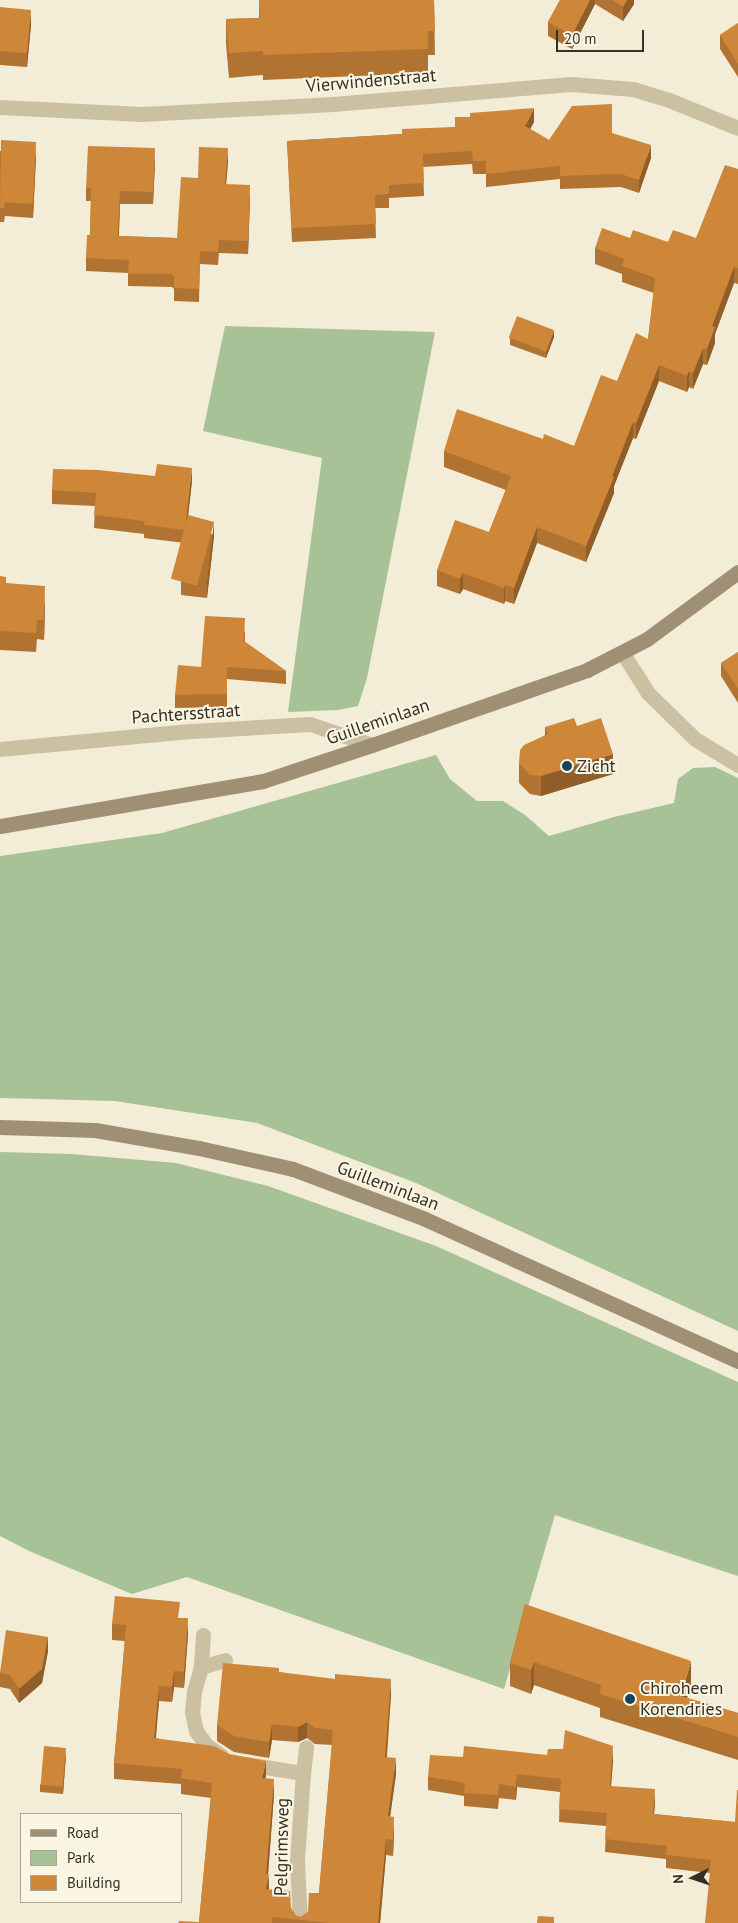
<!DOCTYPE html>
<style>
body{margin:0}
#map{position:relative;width:738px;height:1923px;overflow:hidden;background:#f3edd7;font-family:"PT Sans",sans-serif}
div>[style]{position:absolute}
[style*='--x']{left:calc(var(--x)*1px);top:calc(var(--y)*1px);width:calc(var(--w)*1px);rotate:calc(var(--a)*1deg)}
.green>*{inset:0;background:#a7c296}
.lane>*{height:15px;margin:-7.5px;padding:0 7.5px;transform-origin:7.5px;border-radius:7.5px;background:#cbc0a2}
.street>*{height:15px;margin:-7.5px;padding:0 7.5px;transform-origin:7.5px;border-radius:7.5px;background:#cbc0a2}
.secondary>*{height:15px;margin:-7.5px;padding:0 7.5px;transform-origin:7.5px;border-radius:7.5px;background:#9f8f74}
.wall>*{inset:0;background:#b17331}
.shaded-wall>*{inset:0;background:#905e28}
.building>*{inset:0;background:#ce8639;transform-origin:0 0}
.dots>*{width:14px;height:14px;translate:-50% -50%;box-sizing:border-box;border:2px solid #faf6e3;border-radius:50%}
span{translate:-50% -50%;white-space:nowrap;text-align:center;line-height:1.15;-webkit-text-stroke:4px #faf6e3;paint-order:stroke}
.street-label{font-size:18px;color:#352f25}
.poi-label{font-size:18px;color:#352f25}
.left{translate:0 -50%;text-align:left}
.legend{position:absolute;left:20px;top:1813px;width:162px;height:90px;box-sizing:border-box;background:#faf6e3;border:1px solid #aba697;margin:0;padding:6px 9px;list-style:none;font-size:15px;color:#352f25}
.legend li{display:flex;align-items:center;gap:10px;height:25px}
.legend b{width:25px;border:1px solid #aba697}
.north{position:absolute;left:668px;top:1853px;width:50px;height:50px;-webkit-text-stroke:4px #faf6e3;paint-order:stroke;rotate:266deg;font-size:14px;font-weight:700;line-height:20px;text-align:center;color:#352f25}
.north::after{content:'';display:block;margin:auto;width:18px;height:22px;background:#352f25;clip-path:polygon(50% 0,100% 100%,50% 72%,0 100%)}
.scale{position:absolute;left:556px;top:30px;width:88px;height:22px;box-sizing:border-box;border:2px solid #352f25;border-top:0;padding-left:6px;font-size:15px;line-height:18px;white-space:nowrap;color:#352f25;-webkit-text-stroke:4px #faf6e3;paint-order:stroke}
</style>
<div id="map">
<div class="green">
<div style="clip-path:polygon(225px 326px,435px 332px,367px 678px,358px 706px,338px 710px,288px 712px,322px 458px,203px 431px)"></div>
<div style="clip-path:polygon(436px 755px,450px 779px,477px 801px,503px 801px,525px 815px,549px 836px,614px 817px,674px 803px,678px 779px,693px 768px,715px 767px,738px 778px,738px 1331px,416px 1183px,257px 1123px,115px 1101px,0 1098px,0 856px,162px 833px)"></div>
<div style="clip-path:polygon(0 1152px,71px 1154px,176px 1163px,268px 1186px,436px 1246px,738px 1382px,738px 1576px,555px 1515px,504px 1689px,187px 1577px,132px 1594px,29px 1551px,0 1536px)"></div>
</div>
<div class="lane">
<div style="--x:622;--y:652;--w:49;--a:57.6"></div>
<div style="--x:648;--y:693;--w:66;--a:44.4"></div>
<div style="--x:695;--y:739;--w:50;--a:31.2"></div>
</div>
<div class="street">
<div style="--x:0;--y:107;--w:142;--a:2.8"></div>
<div style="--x:142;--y:114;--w:191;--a:-3"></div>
<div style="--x:333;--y:104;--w:239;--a:-4.8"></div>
<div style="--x:571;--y:84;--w:62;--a:4.6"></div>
<div style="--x:633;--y:89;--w:38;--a:17"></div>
<div style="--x:669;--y:100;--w:74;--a:22.1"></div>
<div style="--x:0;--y:749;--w:193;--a:-5.4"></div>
<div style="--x:192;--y:731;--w:118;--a:-3.4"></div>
<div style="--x:310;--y:724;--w:65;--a:18.7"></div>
<div style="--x:203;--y:1635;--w:32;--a:94"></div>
<div style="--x:201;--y:1667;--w:25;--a:106"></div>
<div style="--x:194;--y:1691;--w:21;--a:95"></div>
<div style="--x:192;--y:1712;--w:19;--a:78"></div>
<div style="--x:196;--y:1731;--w:17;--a:54"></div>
<div style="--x:206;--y:1745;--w:19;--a:35"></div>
<div style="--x:201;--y:1667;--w:25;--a:-16"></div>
<div style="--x:246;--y:1764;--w:58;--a:9"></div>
<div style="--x:303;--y:1773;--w:88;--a:93.9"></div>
<div style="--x:297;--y:1861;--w:62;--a:87.2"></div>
<div style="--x:303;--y:1773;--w:26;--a:-83"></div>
</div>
<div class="secondary">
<div style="--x:0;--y:826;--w:267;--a:-9.7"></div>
<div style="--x:263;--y:781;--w:115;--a:-18.3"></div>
<div style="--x:372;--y:745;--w:228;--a:-19.2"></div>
<div style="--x:587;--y:670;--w:68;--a:-27.3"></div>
<div style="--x:647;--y:639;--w:113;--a:-36.4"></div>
<div style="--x:0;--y:1127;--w:95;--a:1.8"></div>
<div style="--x:95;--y:1130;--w:106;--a:9.8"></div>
<div style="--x:199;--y:1148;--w:96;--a:12.6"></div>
<div style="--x:293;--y:1169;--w:141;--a:20.7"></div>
<div style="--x:425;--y:1219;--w:344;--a:24.4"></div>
</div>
<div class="wall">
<div style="clip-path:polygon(259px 0,434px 0,435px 55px,428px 55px,428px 73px,263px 80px,263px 75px,229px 78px,226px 44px,226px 19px,259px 18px)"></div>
<div style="clip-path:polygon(560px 0,634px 0,634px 4px,623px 21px,595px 4px,572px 49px,548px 36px,548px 22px)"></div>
<div style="clip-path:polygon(0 7px,31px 24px,27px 67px,0 65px)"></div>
<div style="clip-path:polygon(738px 23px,738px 77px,720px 49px,720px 35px)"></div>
<div style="clip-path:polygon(455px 117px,534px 122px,530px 129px,549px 140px,612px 133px,651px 158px,639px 193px,621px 187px,560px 189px,560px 179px,486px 187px,486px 174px,473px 174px,472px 164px,423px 167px,424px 196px,389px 198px,389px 208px,375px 208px,376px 238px,292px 242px,287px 141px,402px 134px,455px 127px)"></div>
<div style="clip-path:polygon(0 151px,36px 156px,33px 218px,5px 216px,4px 222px,0 222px)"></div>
<div style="clip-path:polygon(155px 161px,153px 204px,120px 204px,119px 236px,177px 238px,198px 178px,228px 161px,226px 184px,250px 197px,248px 254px,219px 253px,218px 265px,200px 264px,199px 302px,174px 301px,174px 289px,172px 287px,128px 286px,128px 273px,86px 271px,86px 258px,90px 235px,91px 201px,86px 201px,86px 188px)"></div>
<div style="clip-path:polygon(738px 169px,738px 284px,734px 283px,715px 334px,715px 343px,707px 365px,703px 364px,693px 389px,689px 387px,687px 392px,659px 381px,636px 439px,633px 438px,614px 486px,614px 493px,586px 562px,537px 543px,514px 604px,505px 601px,504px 604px,463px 589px,460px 594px,437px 586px,437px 570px,489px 532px,506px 490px,444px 467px,444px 451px,543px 439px,574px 446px,617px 381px,648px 339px,654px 293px,622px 282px,622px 274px,595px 264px,595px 248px,630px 238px,668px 242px,696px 238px)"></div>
<div style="clip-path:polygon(554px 337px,546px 358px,510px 345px,510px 338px)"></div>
<div style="clip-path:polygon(192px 481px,188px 515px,214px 536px,207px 598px,181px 595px,181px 581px,185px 543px,144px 538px,144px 534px,94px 528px,95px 506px,52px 504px,52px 490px)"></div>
<div style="clip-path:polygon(0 576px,6px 583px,45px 605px,44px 640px,37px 639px,36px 652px,0 650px)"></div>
<div style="clip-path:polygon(245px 631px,245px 642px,286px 671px,286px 684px,227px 679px,227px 707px,175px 708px,175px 695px,201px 667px)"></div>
<div style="clip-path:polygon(738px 652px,738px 703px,721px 676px,721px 663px)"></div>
<div style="clip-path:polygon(577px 726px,613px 774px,541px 796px,530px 794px,519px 783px,519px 763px,545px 735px,545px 727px)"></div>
<div style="clip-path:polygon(525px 1604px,691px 1684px,687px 1698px,738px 1713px,738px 1760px,600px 1717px,600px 1708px,534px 1685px,531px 1694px,510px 1686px,510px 1663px)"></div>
<div style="clip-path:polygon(180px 1618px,188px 1634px,184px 1688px,174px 1687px,172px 1702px,159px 1701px,156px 1738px,266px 1776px,265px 1778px,274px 1794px,268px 1874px,269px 1890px,291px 1908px,296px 1916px,301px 1917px,308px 1912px,319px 1893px,332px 1745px,315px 1744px,307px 1738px,298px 1742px,272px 1740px,269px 1758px,234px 1752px,217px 1741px,217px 1725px,279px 1672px,391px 1694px,387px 1757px,396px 1774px,390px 1816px,394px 1832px,393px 1856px,386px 1855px,380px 1923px,178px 1923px,199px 1922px,211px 1798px,181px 1794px,181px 1784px,114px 1779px,114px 1763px,125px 1641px,112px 1640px,112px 1624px)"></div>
<div style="clip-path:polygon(48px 1651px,42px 1683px,19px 1703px,10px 1689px,0 1687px,0 1671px)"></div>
<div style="clip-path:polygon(66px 1755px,63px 1794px,40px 1792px,40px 1785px)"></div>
<div style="clip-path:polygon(547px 1755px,613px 1760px,611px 1786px,655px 1802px,654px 1814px,735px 1822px,738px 1923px,710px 1873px,666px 1868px,666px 1859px,605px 1852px,606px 1826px,559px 1822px,560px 1792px,517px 1787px,516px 1800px,499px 1798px,498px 1809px,464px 1806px,464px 1796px,428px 1790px,428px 1777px,463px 1757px)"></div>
</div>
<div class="shaded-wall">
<div style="clip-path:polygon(590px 0,595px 0,595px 4px,572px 49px,572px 35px)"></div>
<div style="clip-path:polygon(627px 0,634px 0,634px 4px,623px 21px,623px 7px)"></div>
<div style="clip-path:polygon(31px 10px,31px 24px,27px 67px,27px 53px)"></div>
<div style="clip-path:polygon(534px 108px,534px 122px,525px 139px,525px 126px)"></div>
<div style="clip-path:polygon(36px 142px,36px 156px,33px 218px,33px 204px)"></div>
<div style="clip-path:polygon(651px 145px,651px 158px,639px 193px,639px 180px)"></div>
<div style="clip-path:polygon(155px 148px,155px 161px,153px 204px,153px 192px)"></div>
<div style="clip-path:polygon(228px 148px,228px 161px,225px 197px,225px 184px)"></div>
<div style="clip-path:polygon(250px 185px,250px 197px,248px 254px,248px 241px)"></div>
<div style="clip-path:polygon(120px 191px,120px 204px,118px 249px,118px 236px)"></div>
<div style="clip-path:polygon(734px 267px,734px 283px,715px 334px,715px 343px,707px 365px,707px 349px,712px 326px)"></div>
<div style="clip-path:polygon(554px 330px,554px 337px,546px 358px,546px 351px)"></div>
<div style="clip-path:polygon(703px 348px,703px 364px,693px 389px,693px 373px)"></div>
<div style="clip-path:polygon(659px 365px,659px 381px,636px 439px,636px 423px)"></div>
<div style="clip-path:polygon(689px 371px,689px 387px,687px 392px,687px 376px)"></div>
<div style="clip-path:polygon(633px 422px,633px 438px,614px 486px,614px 493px,586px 562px,586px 546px)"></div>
<div style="clip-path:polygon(192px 468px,192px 481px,185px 543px,185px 530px)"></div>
<div style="clip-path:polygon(214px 522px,214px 536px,207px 598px,207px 584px)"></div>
<div style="clip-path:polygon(537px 527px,537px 543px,514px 604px,514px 588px)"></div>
<div style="clip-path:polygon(463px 573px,463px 589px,460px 594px,460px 579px)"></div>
<div style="clip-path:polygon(505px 585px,505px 601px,504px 604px,504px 588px)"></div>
<div style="clip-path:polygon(45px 586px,45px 605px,44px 640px,44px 620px)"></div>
<div style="clip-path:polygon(613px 754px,613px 774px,541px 796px,541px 776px)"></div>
<div style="clip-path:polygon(188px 1618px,188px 1634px,184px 1688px,184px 1672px)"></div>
<div style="clip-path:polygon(48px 1637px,48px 1651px,42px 1683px,19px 1703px,19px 1689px)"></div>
<div style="clip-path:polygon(691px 1661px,691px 1684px,681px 1719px,681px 1696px)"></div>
<div style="clip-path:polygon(534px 1662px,534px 1685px,531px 1694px,531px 1670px)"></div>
<div style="clip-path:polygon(174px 1671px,174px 1687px,172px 1702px,172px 1687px)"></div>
<div style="clip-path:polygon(391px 1679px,391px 1694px,385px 1773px,385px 1757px)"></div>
<div style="clip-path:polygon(159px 1686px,159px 1701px,154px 1753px,154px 1738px)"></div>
<div style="clip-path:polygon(307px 1722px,307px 1738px,298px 1742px,298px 1727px)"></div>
<div style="clip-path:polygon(272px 1724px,272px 1740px,269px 1758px,269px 1742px)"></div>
<div style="clip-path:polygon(613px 1746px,613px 1760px,610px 1799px,610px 1786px)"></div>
<div style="clip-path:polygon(66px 1748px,66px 1755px,63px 1794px,63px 1787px)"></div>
<div style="clip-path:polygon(396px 1758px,396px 1774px,388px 1832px,388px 1816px)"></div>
<div style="clip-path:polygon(266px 1761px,266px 1776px,262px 1793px,262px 1778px)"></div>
<div style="clip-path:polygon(517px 1774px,517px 1787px,516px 1800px,516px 1787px)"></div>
<div style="clip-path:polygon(274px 1779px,274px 1794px,267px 1888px,269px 1874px,269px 1890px,266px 1905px,266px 1874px)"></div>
<div style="clip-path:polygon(655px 1789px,655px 1802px,653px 1827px,653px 1814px)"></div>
<div style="clip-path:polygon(394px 1817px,394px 1832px,393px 1856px,393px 1840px)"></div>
<div style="clip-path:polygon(386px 1839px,386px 1855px,380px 1923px,378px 1923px)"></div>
</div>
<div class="building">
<div style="clip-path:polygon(259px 0,434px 0,435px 31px,428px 31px,428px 49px,263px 55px,263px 51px,229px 53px,226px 19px,260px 18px)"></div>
<div style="clip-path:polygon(560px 0,590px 0,572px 35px,548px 22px)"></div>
<div style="clip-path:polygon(612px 0,627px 0,623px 7px)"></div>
<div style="clip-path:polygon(0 7px,31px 10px,27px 53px,0 51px)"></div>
<div style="clip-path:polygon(738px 23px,738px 64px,720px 35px)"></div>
<div style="clip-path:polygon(612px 104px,612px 133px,651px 145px,639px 180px,621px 174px,560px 176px,560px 166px,486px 174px,486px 161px,473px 161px,472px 151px,423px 154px,424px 183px,389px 185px,389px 194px,375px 195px,376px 224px,292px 228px,287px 141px,402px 134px,402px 129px,455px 127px,455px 117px,470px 117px,470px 113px,534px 108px,525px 126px,549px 140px,572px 106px)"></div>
<div style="clip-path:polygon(1px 140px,36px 142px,33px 204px,5px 202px,4px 208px,0 208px)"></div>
<div style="clip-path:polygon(88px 146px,155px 148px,153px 192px,120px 191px,118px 236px,177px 238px,181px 177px,198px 178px,199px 147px,228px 148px,225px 184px,250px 185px,248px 241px,219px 240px,218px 252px,200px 251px,199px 289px,174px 288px,174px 277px,172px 274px,128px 274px,129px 260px,86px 258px,87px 235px,90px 235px,91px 188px,86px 188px)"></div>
<div style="clip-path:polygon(725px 165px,738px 169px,738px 268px,734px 267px,712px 326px,715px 327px,707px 349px,703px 348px,693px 373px,689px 371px,687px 376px,659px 365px,636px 423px,633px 422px,612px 476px,614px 477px,586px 546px,537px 527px,514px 588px,505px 585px,504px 588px,463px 573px,460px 579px,437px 570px,455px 520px,489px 532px,511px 476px,444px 451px,457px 409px,543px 439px,544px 434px,574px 446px,601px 375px,617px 381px,636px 333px,648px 339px,655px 278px,622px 266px,624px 259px,595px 248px,602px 228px,630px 238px,633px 230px,668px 242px,673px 230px,696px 238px)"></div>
<div style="left:517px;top:316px;width:40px;height:23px;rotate:21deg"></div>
<div style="clip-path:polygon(157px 464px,192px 468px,185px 530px,144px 525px,144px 521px,94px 515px,96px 493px,52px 490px,53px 469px,98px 470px,155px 476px)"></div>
<div style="left:188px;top:515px;width:27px;height:66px;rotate:15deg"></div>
<div style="clip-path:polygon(0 576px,6px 577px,6px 583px,45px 586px,44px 620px,37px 620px,36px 633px,0 631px)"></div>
<div style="clip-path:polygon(205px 616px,245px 618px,244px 641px,286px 671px,227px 667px,227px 694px,175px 695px,178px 665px,201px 667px)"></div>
<div style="clip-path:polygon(738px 652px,738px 689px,721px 663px)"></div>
<div style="clip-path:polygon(574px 718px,577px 726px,601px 718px,613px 754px,541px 776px,530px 775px,519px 763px,520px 750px,524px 745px,548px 734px,545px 727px)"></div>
<div style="clip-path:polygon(115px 1596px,180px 1602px,178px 1618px,188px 1618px,184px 1672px,174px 1671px,172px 1687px,159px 1686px,154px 1738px,214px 1746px,229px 1754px,266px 1761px,262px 1778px,274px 1779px,266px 1874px,269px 1874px,266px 1889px,290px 1891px,291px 1908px,296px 1916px,301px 1917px,308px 1912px,309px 1893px,319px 1893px,333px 1730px,315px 1728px,307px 1722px,298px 1727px,272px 1724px,269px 1742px,234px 1736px,217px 1725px,223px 1663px,279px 1668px,279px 1672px,335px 1679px,335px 1674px,391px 1679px,385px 1757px,396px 1758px,388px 1816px,394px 1817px,393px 1840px,386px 1839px,378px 1923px,330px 1923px,272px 1917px,272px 1923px,178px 1923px,179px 1921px,199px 1922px,212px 1783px,181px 1778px,182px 1769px,114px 1763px,126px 1625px,112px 1624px)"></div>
<div style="clip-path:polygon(525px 1604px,691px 1661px,681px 1696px,738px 1713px,738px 1737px,600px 1694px,601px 1685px,534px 1662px,531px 1670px,510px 1663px)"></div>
<div style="clip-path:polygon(6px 1630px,48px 1637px,42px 1669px,19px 1689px,10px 1675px,0 1673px)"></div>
<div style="clip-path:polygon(565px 1730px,613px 1746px,610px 1786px,655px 1789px,653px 1814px,735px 1822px,737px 1790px,738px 1790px,738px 1923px,705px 1923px,711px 1860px,666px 1855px,667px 1846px,605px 1839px,607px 1813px,559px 1809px,561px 1779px,517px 1774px,516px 1787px,499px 1784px,498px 1795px,464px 1793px,465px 1783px,428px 1777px,430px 1755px,463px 1757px,464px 1746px,547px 1755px,548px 1749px,563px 1749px)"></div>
<div style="left:44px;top:1746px;width:22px;height:39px;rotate:5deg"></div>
<div style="clip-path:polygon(538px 1916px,554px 1917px,554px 1923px,537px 1923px)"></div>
</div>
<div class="dots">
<div style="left:567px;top:766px;background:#184359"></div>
<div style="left:630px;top:1699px;background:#184359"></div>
</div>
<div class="street-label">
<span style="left:371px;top:81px;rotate:-5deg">Vierwindenstraat</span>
<span style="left:186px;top:714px;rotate:-4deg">Pachtersstraat</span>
<span style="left:378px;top:722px;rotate:-19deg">Guilleminlaan</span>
<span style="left:388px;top:1186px;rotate:21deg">Guilleminlaan</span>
<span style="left:282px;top:1847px;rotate:-89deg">Pelgrimsweg</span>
</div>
<div class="poi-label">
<span class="left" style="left:577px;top:766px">Zicht</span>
<span class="left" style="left:640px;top:1699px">Chiroheem<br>Korendries</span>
</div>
<ul class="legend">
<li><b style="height:6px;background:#9f8f74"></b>Road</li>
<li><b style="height:14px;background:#a7c296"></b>Park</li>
<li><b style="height:14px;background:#ce8639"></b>Building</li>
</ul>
<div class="north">N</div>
<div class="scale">20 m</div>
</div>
